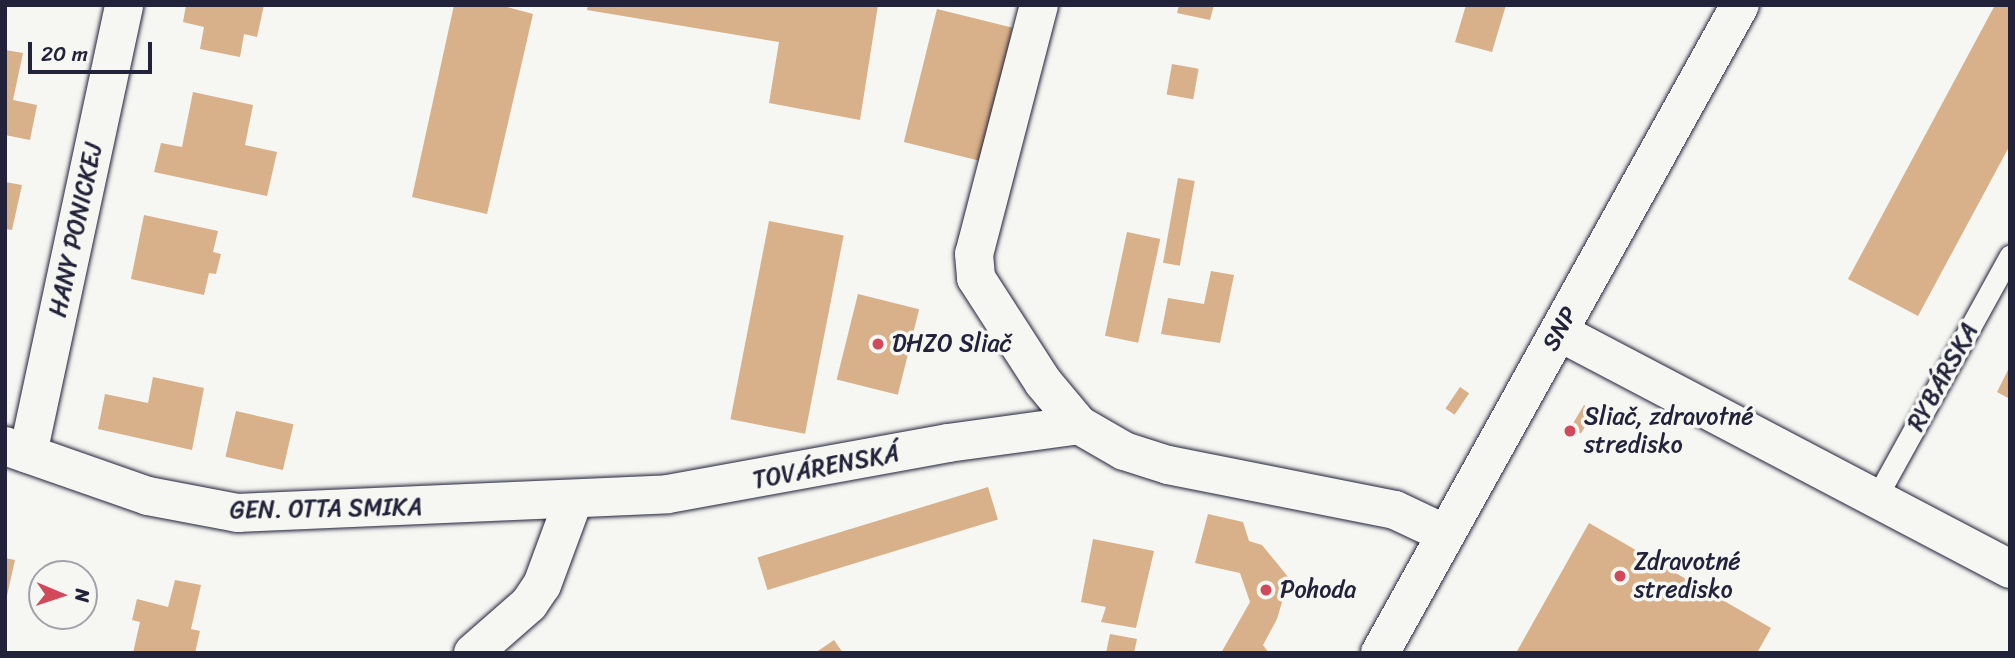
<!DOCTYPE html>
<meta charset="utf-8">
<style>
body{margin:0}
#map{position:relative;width:2015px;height:658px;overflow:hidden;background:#f6f6f2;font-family:Sriracha,sans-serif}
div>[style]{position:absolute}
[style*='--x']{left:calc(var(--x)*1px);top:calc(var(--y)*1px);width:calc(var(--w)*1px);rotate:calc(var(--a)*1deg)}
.building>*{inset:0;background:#d8b089;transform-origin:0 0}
.roads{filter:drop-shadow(0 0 2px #22223b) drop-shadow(0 0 2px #22223b)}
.service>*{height:21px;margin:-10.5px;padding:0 10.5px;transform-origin:10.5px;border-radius:10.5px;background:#f6f6f2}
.minor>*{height:38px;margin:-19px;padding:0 19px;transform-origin:19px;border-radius:19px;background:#f6f6f2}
.tertiary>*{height:38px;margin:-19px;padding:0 19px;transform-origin:19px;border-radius:19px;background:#f6f6f2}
.dots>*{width:19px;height:19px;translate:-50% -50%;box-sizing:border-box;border:4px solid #f6f6f2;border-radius:50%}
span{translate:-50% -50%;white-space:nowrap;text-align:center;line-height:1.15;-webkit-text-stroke:7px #f6f6f2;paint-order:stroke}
.street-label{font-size:24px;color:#22223b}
.poi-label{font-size:24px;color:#22223b}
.left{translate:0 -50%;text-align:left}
.frame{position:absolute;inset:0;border:7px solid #22223b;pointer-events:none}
.north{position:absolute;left:28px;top:560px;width:70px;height:70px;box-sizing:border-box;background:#f6f6f2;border:2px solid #a1a1a9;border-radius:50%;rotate:92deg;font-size:19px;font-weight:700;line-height:28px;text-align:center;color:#22223b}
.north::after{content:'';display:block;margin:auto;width:24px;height:32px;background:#d1495b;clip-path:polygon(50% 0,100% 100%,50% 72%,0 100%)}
.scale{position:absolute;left:28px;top:42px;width:124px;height:32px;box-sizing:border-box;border:4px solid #22223b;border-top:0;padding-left:9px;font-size:21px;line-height:24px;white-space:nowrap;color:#22223b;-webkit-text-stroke:5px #f6f6f2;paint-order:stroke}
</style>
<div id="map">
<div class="building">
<div style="clip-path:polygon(186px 5px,264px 5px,257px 37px,244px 34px,240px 57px,200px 49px,204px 27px,183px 22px)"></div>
<div style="clip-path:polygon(454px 5px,500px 5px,533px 14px,487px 214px,412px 197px)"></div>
<div style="clip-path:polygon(588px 5px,878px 5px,860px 120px,769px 103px,779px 42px,587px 10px)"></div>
<div style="clip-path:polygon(1179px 5px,1214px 5px,1210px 20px,1177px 13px)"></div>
<div style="clip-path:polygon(1466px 5px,1506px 5px,1492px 52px,1455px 42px)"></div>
<div style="clip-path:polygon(1995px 5px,2010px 5px,2010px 145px,1918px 316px,1848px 279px)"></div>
<div style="left:937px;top:9px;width:78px;height:137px;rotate:14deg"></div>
<div style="clip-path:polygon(5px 50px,23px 53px,13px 100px,37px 105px,30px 140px,5px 135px)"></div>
<div style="left:1172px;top:64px;width:27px;height:31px;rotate:10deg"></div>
<div style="clip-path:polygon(193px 92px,253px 105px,245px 145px,277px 152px,267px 196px,154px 172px,161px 143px,182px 147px)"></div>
<div style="left:1178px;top:178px;width:17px;height:86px;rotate:10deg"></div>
<div style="clip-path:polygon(5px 182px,22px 185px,12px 230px,5px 229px)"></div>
<div style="clip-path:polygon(144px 215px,218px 231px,213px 252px,221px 254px,216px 274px,209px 273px,204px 295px,131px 279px)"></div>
<div style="left:769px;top:221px;width:76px;height:202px;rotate:11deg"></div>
<div style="left:1127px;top:232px;width:34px;height:106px;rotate:12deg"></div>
<div style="clip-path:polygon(1211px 271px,1234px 275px,1220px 343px,1161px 334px,1168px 298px,1204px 304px)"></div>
<div style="left:858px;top:294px;width:63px;height:88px;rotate:14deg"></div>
<div style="clip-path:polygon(2010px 366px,2010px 399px,1997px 392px)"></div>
<div style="clip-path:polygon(153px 377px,204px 388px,192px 450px,98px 429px,105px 394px,148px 403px)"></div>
<div style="left:1460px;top:387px;width:11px;height:26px;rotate:34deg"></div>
<div style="left:1584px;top:405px;width:12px;height:26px;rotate:31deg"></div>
<div style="left:236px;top:411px;width:59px;height:47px;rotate:13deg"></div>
<div style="left:988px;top:487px;width:34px;height:241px;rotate:73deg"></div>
<div style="clip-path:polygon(1208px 514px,1243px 522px,1249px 541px,1262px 545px,1289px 578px,1277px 619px,1263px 645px,1269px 653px,1221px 653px,1250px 602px,1240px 573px,1195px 563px)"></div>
<div style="clip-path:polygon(1589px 523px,1771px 628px,1757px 653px,1516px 653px)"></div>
<div style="clip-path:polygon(1093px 539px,1154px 551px,1136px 628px,1101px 622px,1106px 607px,1081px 602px)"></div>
<div style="clip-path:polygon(5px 558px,15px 560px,6px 600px,5px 600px)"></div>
<div style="clip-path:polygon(175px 580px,201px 585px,191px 629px,200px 631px,195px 653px,133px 653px,140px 622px,132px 620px,137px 599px,168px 607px)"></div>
<div style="clip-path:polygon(1110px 634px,1137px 639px,1134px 653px,1106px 653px)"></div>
<div style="clip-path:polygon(834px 640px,843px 653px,815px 653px)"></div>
</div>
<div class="roads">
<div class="service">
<div style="--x:1876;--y:498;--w:277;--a:-61.1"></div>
</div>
<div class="minor">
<div style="--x:1039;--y:5;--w:257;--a:104.6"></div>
<div style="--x:974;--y:254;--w:24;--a:85"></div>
<div style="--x:976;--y:278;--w:124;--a:57.2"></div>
<div style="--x:1043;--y:382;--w:56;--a:50.1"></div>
<div style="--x:1079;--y:425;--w:52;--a:30"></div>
<div style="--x:1124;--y:451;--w:46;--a:17.7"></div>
<div style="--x:1168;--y:465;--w:231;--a:11.2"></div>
<div style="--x:1395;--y:510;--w:56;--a:25.2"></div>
<div style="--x:1559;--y:332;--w:509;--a:27.72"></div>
<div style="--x:5;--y:446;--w:151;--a:19.3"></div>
<div style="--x:148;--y:496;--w:92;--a:10.7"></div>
<div style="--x:238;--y:513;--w:430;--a:-2.5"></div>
<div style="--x:668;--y:494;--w:285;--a:-10.3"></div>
<div style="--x:948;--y:443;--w:132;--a:-7.8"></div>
<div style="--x:28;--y:454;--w:459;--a:-77.9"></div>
<div style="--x:473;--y:653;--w:74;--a:-41.2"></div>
<div style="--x:529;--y:604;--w:23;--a:-56"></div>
<div style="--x:542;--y:585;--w:90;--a:-69.7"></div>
</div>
<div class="tertiary">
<div style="--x:1380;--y:653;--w:741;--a:-60.95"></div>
</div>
</div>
<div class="dots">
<div style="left:878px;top:344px;background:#d1495b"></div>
<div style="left:1570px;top:431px;background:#d1495b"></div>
<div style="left:1620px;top:576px;background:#d1495b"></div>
<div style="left:1266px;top:590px;background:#d1495b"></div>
</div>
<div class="street-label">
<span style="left:76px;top:230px;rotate:-78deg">HANY PONICKEJ</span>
<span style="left:1560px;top:329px;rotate:-61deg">SNP</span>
<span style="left:1943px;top:377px;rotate:-61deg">RYBÁRSKA</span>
<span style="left:826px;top:467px;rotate:-11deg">TOVÁRENSKÁ</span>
<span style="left:326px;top:509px;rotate:-1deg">GEN. OTTA SMIKA</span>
</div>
<div class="poi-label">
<span class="left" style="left:892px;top:344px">DHZO Sliač</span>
<span class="left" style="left:1584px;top:431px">Sliač, zdravotné<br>stredisko</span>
<span class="left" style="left:1634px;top:576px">Zdravotné<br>stredisko</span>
<span class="left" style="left:1280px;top:590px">Pohoda</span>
</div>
<div class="frame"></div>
<div class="north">N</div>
<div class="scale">20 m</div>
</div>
